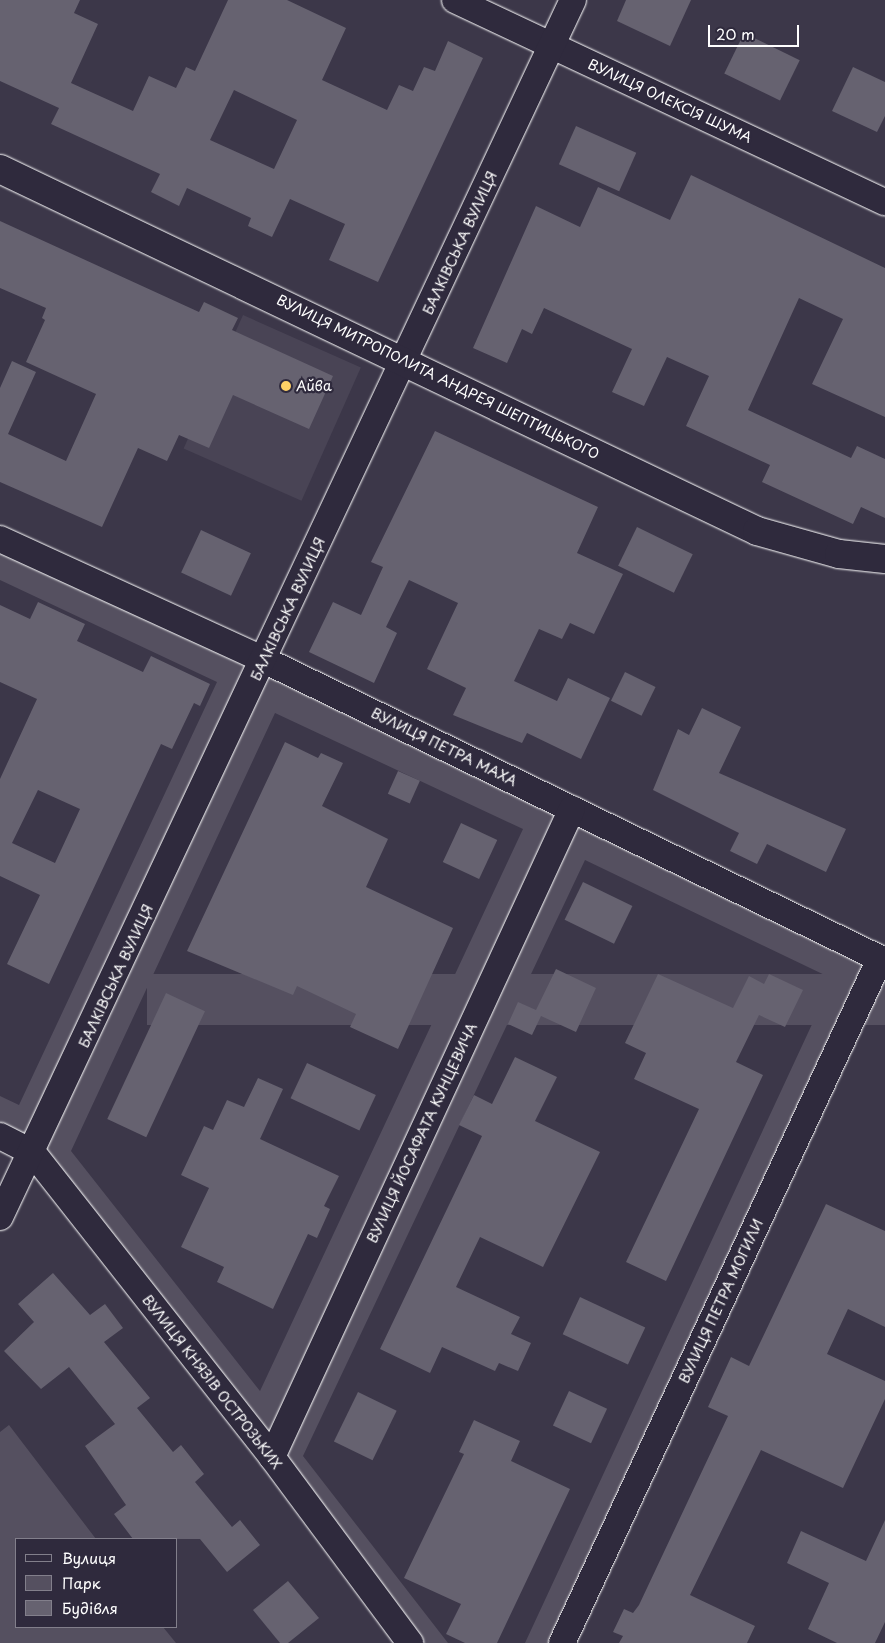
<!DOCTYPE html>
<meta charset="utf-8">
<style>
body{margin:0}
#map{position:relative;width:885px;height:1643px;overflow:hidden;background:#3c3749;font-family:"Playpen Sans",sans-serif}
div>[style]{position:absolute}
[style*='--x']{left:calc(var(--x)*1px);top:calc(var(--y)*1px);width:calc(var(--w)*1px);rotate:calc(var(--a)*1deg)}
.built>*{inset:0;background:#494455;transform-origin:0 0}
.green>*{inset:0;background:#555060;transform-origin:0 0}
.building>*{inset:0;background:#666270;transform-origin:0 0}
.roads{filter:drop-shadow(0 0 1px #fff) drop-shadow(0 0 1px #fff)}
.minor>*{height:26px;margin:-13px;padding:0 13px;transform-origin:13px;border-radius:13px;background:#2f2a3d}
.tertiary>*{height:28px;margin:-14px;padding:0 14px;transform-origin:14px;border-radius:14px;background:#2f2a3d}
.dots>*{width:14px;height:14px;translate:-50% -50%;box-sizing:border-box;border:2px solid #2f2a3d;border-radius:50%}
span{translate:-50% -50%;white-space:nowrap;text-align:center;line-height:1.15;-webkit-text-stroke:4.5px #2f2a3d;paint-order:stroke}
.street-label{font-size:14px;color:#fff}
.poi-label{font-size:14px;color:#fff}
.left{translate:0 -50%;text-align:left}
.legend{position:absolute;left:15px;top:1538px;width:162px;height:90px;box-sizing:border-box;background:#2f2a3d;border:1px solid #827f8b;margin:0;padding:6px 9px;list-style:none;font-size:15px;color:#fff}
.legend li{display:flex;align-items:center;gap:10px;height:25px}
.legend b{width:25px;border:1px solid #827f8b}
.scale{position:absolute;left:708px;top:25px;width:91px;height:22px;box-sizing:border-box;border:2px solid #fff;border-top:0;padding-left:6px;font-size:15px;line-height:18px;white-space:nowrap;color:#fff;-webkit-text-stroke:4px #2f2a3d;paint-order:stroke}
</style>
<div id="map">
<div class="built">
<div style="left:243px;top:315px;width:129px;height:146px;rotate:24deg"></div>
</div>
<div class="green">
<div style="clip-path:polygon(0 550px,250px 665px,28px 1137px,0 1123px,0 1096px,19px 1105px,217px 682px,0 580px)"></div>
<div style="clip-path:polygon(evenodd,269px 674px,558px 815px,270px 1435px,46px 1150px,269px 674px,275px 713px,523px 829px,260px 1391px,71px 1151px,275px 713px)"></div>
<div style="clip-path:polygon(577px 824px,866px 964px,551px 1643px,525px 1643px,833px 979px,585px 860px,303px 1456px,448px 1643px,425px 1643px,285px 1454px)"></div>
<div style="left:885px;top:974px;width:51px;height:738px;rotate:90deg"></div>
<div style="clip-path:polygon(9px 1425px,96px 1539px,16px 1539px,16px 1627px,163px 1627px,176px 1643px,0 1643px,0 1432px)"></div>
</div>
<div class="building">
<div style="clip-path:polygon(evenodd,0 0,80px 0,74px 13px,98px 24px,71px 83px,133px 111px,149px 76px,176px 88px,186px 67px,195px 71px,228px 0,287px 0,346px 28px,322px 80px,387px 110px,399px 85px,413px 91px,424px 67px,435px 71px,448px 41px,483px 58px,378px 282px,329px 260px,345px 224px,290px 199px,272px 237px,248px 226px,251px 218px,187px 188px,179px 206px,151px 192px,160px 174px,51px 124px,59px 108px,0 81px,0 0,234px 90px,297px 120px,274px 169px,210px 140px,234px 90px)"></div>
<div style="clip-path:polygon(626px 0,691px 0,670px 46px,617px 21px)"></div>
<div style="left:744px;top:33px;width:62px;height:45px;rotate:26deg"></div>
<div style="clip-path:polygon(853px 67px,885px 82px,885px 116px,877px 132px,832px 111px)"></div>
<div style="left:576px;top:126px;width:66px;height:42px;rotate:24deg"></div>
<div style="clip-path:polygon(691px 175px,885px 268px,885px 417px,812px 384px,843px 319px,799px 298px,748px 410px,851px 458px,857px 446px,885px 459px,885px 518px,861px 507px,853px 524px,762px 482px,770px 465px,686px 426px,709px 376px,667px 357px,644px 406px,612px 392px,632px 349px,544px 308px,532px 334px,522px 329px,507px 363px,473px 348px,536px 206px,580px 227px,598px 187px,670px 220px)"></div>
<div style="clip-path:polygon(0 221px,199px 312px,204px 302px,238px 318px,232px 330px,333px 376px,309px 429px,233px 395px,209px 448px,179px 435px,167px 461px,138px 448px,102px 527px,0 482px,0 388px,12px 361px,36px 372px,8px 434px,66px 461px,96px 394px,26px 362px,45px 320px,42px 318px,46px 308px,0 288px)"></div>
<div style="clip-path:polygon(435px 431px,598px 507px,577px 553px,623px 574px,594px 634px,570px 623px,562px 639px,539px 629px,514px 681px,557px 701px,568px 678px,610px 698px,581px 759px,527px 733px,522px 743px,453px 715px,466px 688px,427px 669px,458px 603px,409px 580px,386px 627px,397px 633px,374px 683px,309px 652px,333px 602px,361px 615px,383px 567px,371px 562px)"></div>
<div style="left:637px;top:527px;width:62px;height:43px;rotate:26deg"></div>
<div style="left:201px;top:530px;width:55px;height:47px;rotate:25deg"></div>
<div style="clip-path:polygon(evenodd,38px 602px,85px 624px,77px 641px,143px 672px,151px 656px,210px 684px,200px 706px,194px 703px,172px 749px,161px 744px,49px 984px,7px 964px,40px 895px,0 876px,0 779px,37px 699px,0 682px,0 605px,30px 619px,38px 602px,38px 790px,80px 809px,55px 863px,12px 843px,38px 790px)"></div>
<div style="left:625px;top:672px;width:34px;height:32px;rotate:26deg"></div>
<div style="clip-path:polygon(702px 708px,741px 727px,719px 773px,846px 829px,826px 872px,767px 844px,757px 864px,730px 851px,739px 833px,653px 790px,678px 729px,689px 735px)"></div>
<div style="clip-path:polygon(285px 742px,318px 758px,321px 753px,343px 763px,322px 806px,388px 839px,366px 887px,453px 928px,398px 1049px,350px 1027px,356px 1014px,297px 986px,293px 995px,187px 951px)"></div>
<div style="left:398px;top:771px;width:24px;height:25px;rotate:24deg"></div>
<div style="left:461px;top:823px;width:40px;height:43px;rotate:25deg"></div>
<div style="left:583px;top:882px;width:55px;height:42px;rotate:26deg"></div>
<div style="clip-path:polygon(556px 969px,596px 988px,576px 1032px,541px 1016px,532px 1035px,508px 1024px,518px 1002px,536px 1010px)"></div>
<div style="clip-path:polygon(658px 974px,733px 1008px,749px 976px,764px 984px,769px 974px,803px 990px,785px 1027px,759px 1015px,736px 1062px,763px 1075px,666px 1281px,626px 1262px,699px 1109px,634px 1079px,646px 1053px,625px 1043px)"></div>
<div style="left:166px;top:993px;width:43px;height:139px;rotate:25deg"></div>
<div style="clip-path:polygon(515px 1057px,557px 1077px,535px 1121px,600px 1152px,543px 1267px,480px 1237px,456px 1287px,520px 1317px,511px 1334px,531px 1343px,518px 1371px,499px 1363px,495px 1371px,442px 1347px,430px 1373px,380px 1349px,482px 1136px,459px 1125px,474px 1095px,492px 1104px)"></div>
<div style="left:307px;top:1063px;width:76px;height:39px;rotate:25deg"></div>
<div style="clip-path:polygon(258px 1078px,283px 1089px,260px 1139px,339px 1176px,324px 1206px,330px 1209px,317px 1238px,308px 1234px,273px 1309px,217px 1282px,224px 1267px,181px 1247px,209px 1188px,181px 1175px,204px 1126px,213px 1130px,227px 1100px,244px 1107px)"></div>
<div style="clip-path:polygon(826px 1204px,885px 1231px,885px 1327px,848px 1309px,827px 1354px,885px 1381px,885px 1399px,843px 1488px,761px 1450px,690px 1595px,755px 1626px,747px 1643px,619px 1643px,623px 1636px,613px 1632px,624px 1609px,633px 1613px,639px 1605px,728px 1416px,708px 1407px,731px 1357px,749px 1366px)"></div>
<div style="clip-path:polygon(53px 1273px,90px 1315px,105px 1304px,123px 1328px,104px 1342px,150px 1398px,137px 1408px,173px 1452px,181px 1445px,204px 1474px,195px 1482px,232px 1527px,240px 1520px,260px 1545px,227px 1572px,200px 1539px,133px 1539px,114px 1514px,126px 1505px,85px 1446px,115px 1424px,69px 1367px,41px 1389px,4px 1351px,34px 1322px,18px 1304px)"></div>
<div style="left:580px;top:1297px;width:72px;height:41px;rotate:25deg"></div>
<div style="left:569px;top:1391px;width:42px;height:38px;rotate:25deg"></div>
<div style="left:358px;top:1392px;width:43px;height:55px;rotate:26deg"></div>
<div style="clip-path:polygon(474px 1420px,520px 1441px,511px 1461px,570px 1489px,497px 1643px,465px 1643px,446px 1634px,461px 1604px,404px 1578px,464px 1454px,459px 1452px)"></div>
<div style="clip-path:polygon(885px 1520px,885px 1622px,875px 1643px,837px 1643px,808px 1629px,829px 1583px,787px 1563px,801px 1531px,866px 1561px)"></div>
<div style="clip-path:polygon(288px 1581px,319px 1618px,288px 1643px,280px 1643px,253px 1610px)"></div>
</div>
<div class="roads">
<div class="minor">
<div style="--x:455;--y:0;--w:475;--a:25.2"></div>
<div style="--x:0;--y:539;--w:290;--a:24.6"></div>
<div style="--x:264;--y:660;--w:690;--a:25.86"></div>
<div style="--x:0;--y:1136;--w:37;--a:27"></div>
<div style="--x:33;--y:1153;--w:387;--a:51.8"></div>
<div style="--x:272;--y:1457;--w:232;--a:53.4"></div>
<div style="--x:0;--y:1217;--w:1345;--a:-64.79"></div>
<div style="--x:272;--y:1457;--w:714;--a:-65.16"></div>
<div style="--x:562;--y:1643;--w:754;--a:-65.07"></div>
</div>
<div class="tertiary">
<div style="--x:0;--y:169;--w:839;--a:25.56"></div>
<div style="--x:757;--y:531;--w:85;--a:15.7"></div>
<div style="--x:839;--y:554;--w:46;--a:6.2"></div>
</div>
</div>
<div class="dots">
<div style="left:286px;top:386px;background:#ffd166"></div>
</div>
<div class="street-label">
<span style="left:670px;top:101px;rotate:25deg">ВУЛИЦЯ ОЛЕКСІЯ ШУМА</span>
<span style="left:460px;top:243px;rotate:-65deg">БАЛКІВСЬКА ВУЛИЦЯ</span>
<span style="left:438px;top:377px;rotate:26deg">ВУЛИЦЯ МИТРОПОЛИТА АНДРЕЯ ШЕПТИЦЬКОГО</span>
<span style="left:288px;top:609px;rotate:-65deg">БАЛКІВСЬКА ВУЛИЦЯ</span>
<span style="left:444px;top:747px;rotate:26deg">ВУЛИЦЯ ПЕТРА МАХА</span>
<span style="left:116px;top:976px;rotate:-65deg">БАЛКІВСЬКА ВУЛИЦЯ</span>
<span style="left:422px;top:1133px;rotate:-65deg">ВУЛИЦЯ ЙОСАФАТА КУНЦЕВИЧА</span>
<span style="left:721px;top:1301px;rotate:-65deg">ВУЛИЦЯ ПЕТРА МОГИЛИ</span>
<span style="left:212px;top:1382px;rotate:52deg">ВУЛИЦЯ КНЯЗІВ ОСТРОЗЬКИХ</span>
</div>
<div class="poi-label">
<span class="left" style="left:296px;top:386px">Айва</span>
</div>
<ul class="legend">
<li><b style="height:6px;background:#2f2a3d"></b>Вулиця</li>
<li><b style="height:14px;background:#555060"></b>Парк</li>
<li><b style="height:14px;background:#666270"></b>Будівля</li>
</ul>
<div class="scale">20 m</div>
</div>
